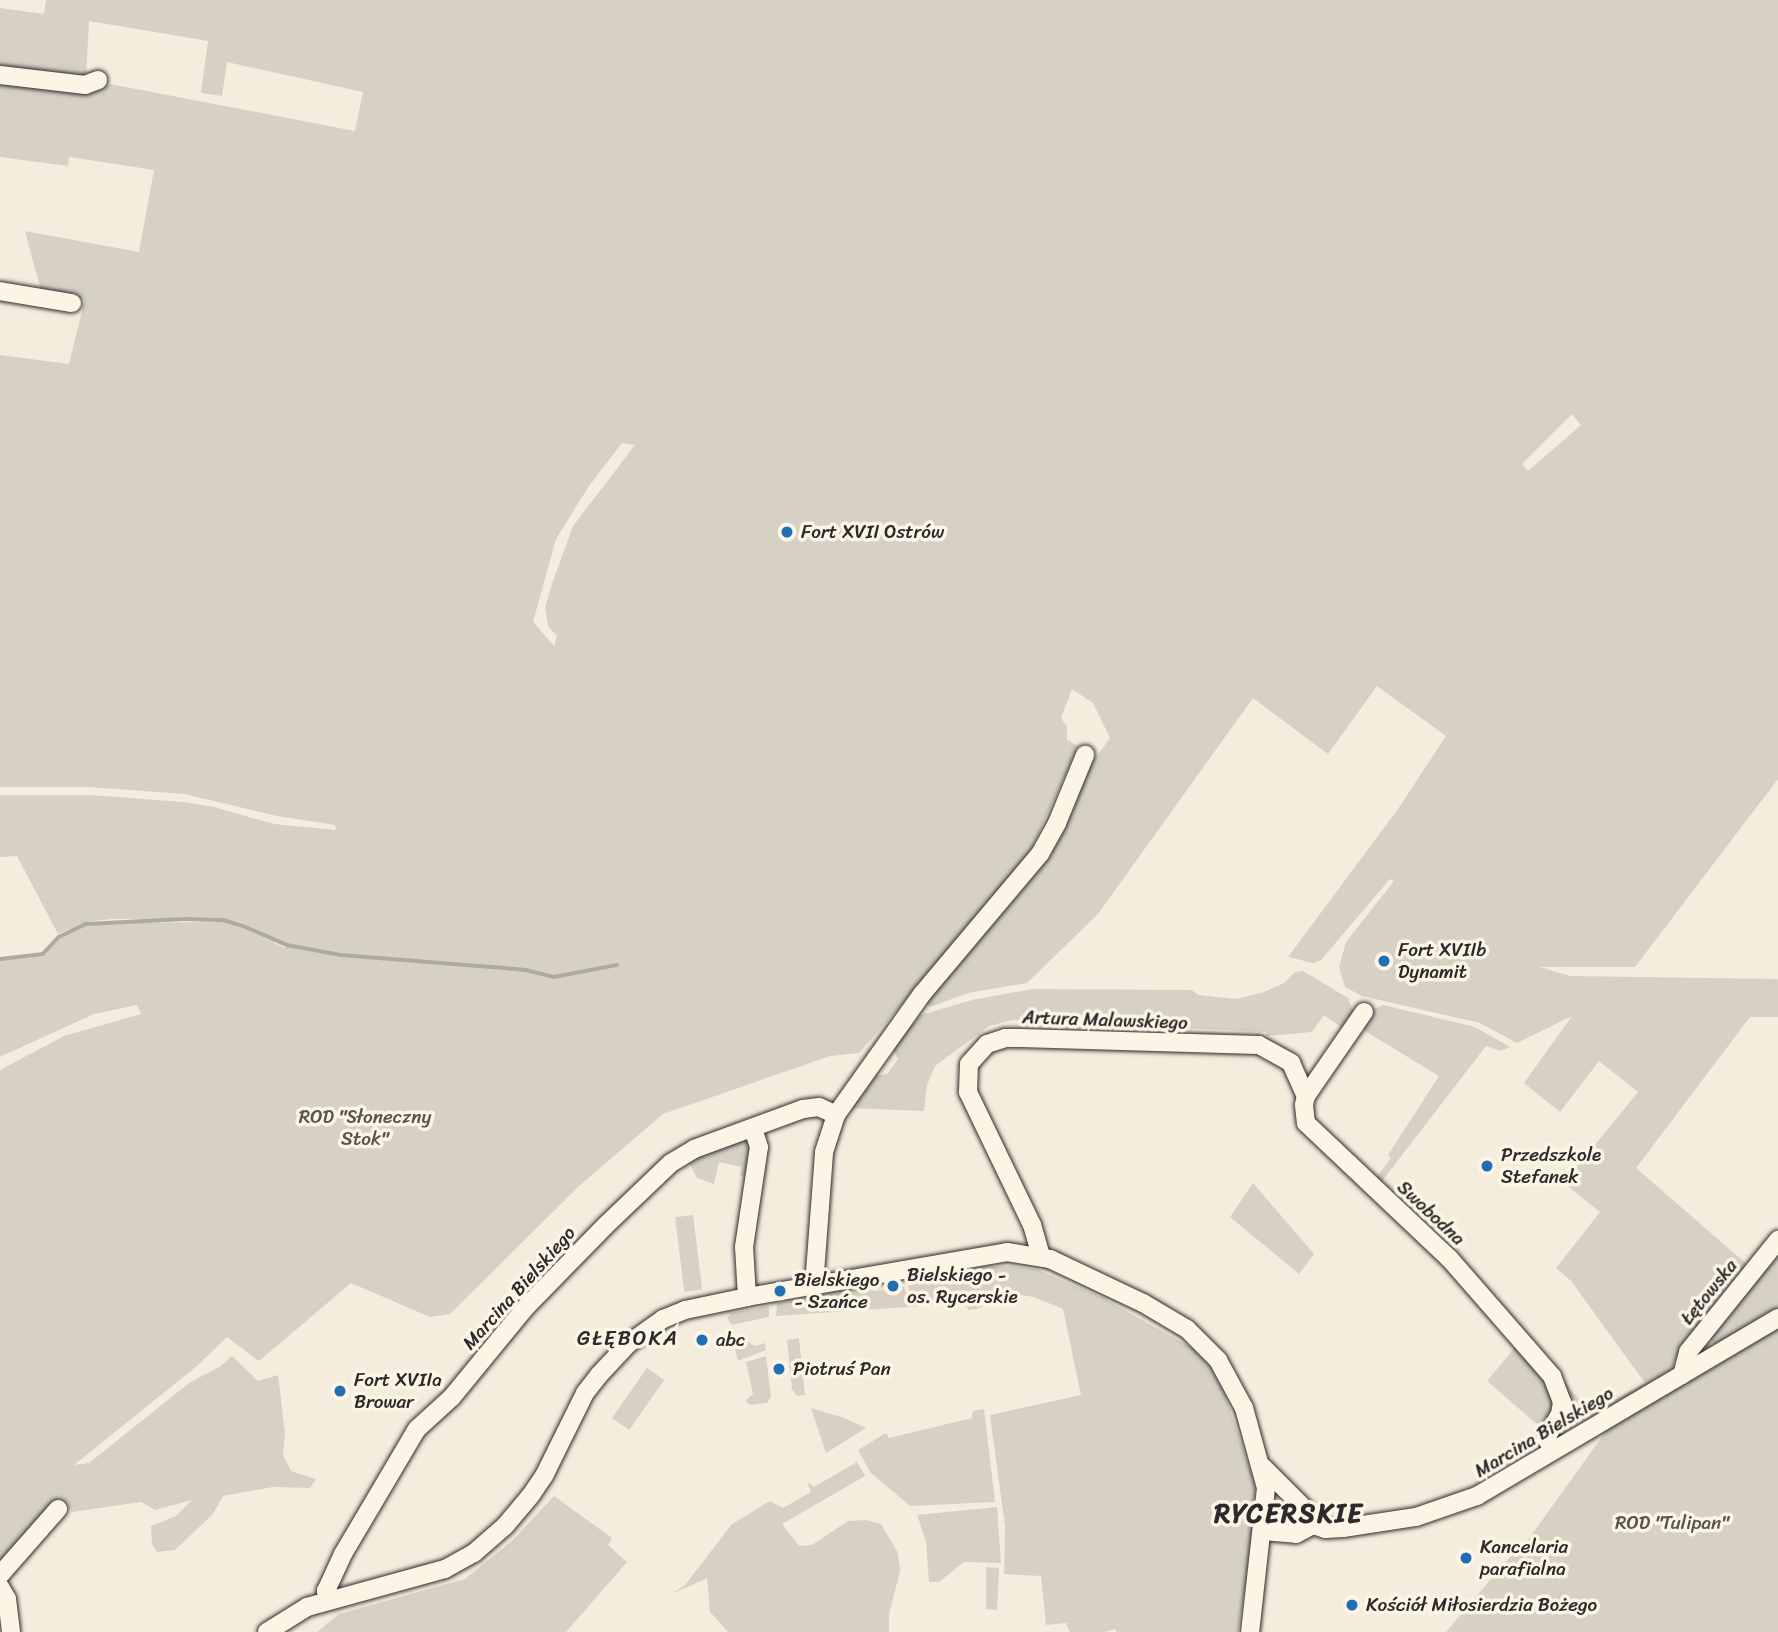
<!DOCTYPE html>
<meta charset="utf-8">
<style>
body{margin:0}
#map{position:relative;width:1778px;height:1632px;overflow:hidden;background:#f4edde;font-family:Sriracha,sans-serif}
div>[style]{position:absolute}
[style*='--x']{left:calc(var(--x)*1px);top:calc(var(--y)*1px);width:calc(var(--w)*1px);rotate:calc(var(--a)*1deg)}
.green>*{inset:0;background:#d6d1c4;transform-origin:0 0}
.stream>*{height:3.5px;margin:-1.75px;padding:0 1.75px;transform-origin:1.75px;border-radius:1.75px;background:#afaaa0}
.roads{filter:drop-shadow(0 0 2px #2b2b2b) drop-shadow(0 0 2px #2b2b2b)}
.minor>*{height:18px;margin:-9px;padding:0 9px;transform-origin:9px;border-radius:9px;background:#fcf5e5}
.dots>*{width:19px;height:19px;translate:-50% -50%;box-sizing:border-box;border:4px solid #fcf5e5;border-radius:50%}
span{translate:-50% -50%;white-space:nowrap;text-align:center;line-height:1.15;-webkit-text-stroke:7px #fcf5e5;paint-order:stroke}
.poi-label{font-size:19px;color:#2b2b2b}
.left{translate:0 -50%;text-align:left}
.street-label{font-size:19px;color:#2b2b2b}
.park-label{font-size:19px;color:#565451}
.neighbourhood-label{font-size:21px;color:#2b2b2b;letter-spacing:2px}
.district-label{font-size:26px;color:#2b2b2b;font-weight:700;letter-spacing:2px}
</style>
<div id="map">
<div class="green">
<div style="clip-path:polygon(evenodd,46px 0,1778px 0,1778px 779px,1635px 967px,1540px 967px,1570px 976px,1778px 979px,1778px 1017px,1750px 1017px,1636px 1168px,1750px 1267px,1681px 1346px,1670px 1373px,1557px 1436px,1560px 1377px,1591px 1413px,1645px 1383px,1571px 1281px,1556px 1268px,1600px 1212px,1564px 1183px,1638px 1092px,1599px 1061px,1560px 1112px,1524px 1083px,1572px 1016px,1517px 1043px,1480px 1023px,1362px 996px,1345px 987px,1339px 967px,1346px 942px,1394px 881px,1390px 879px,1321px 960px,1313px 963px,1288px 957px,1398px 809px,1446px 736px,1377px 686px,1328px 754px,1253px 698px,1098px 914px,1027px 983px,968px 993px,930px 1007px,923px 1002px,1051px 844px,1091px 764px,1110px 738px,1093px 703px,1072px 689px,1061px 718px,1067px 727px,1067px 740px,1078px 746px,1024px 865px,859px 1053px,830px 1056px,663px 1114px,579px 1186px,450px 1314px,430px 1317px,351px 1283px,259px 1361px,227px 1337px,197px 1366px,74px 1465px,89px 1463px,189px 1383px,221px 1366px,232px 1356px,258px 1381px,278px 1375px,285px 1433px,283px 1455px,291px 1471px,316px 1479px,310px 1488px,273px 1487px,223px 1496px,213px 1514px,175px 1550px,157px 1552px,152px 1544px,151px 1526px,176px 1516px,192px 1500px,155px 1510px,141px 1502px,72px 1512px,65px 1502px,58px 1499px,0 1565px,0 1070px,64px 1036px,141px 1014px,137px 1005px,94px 1014px,0 1057px,0 960px,44px 956px,61px 937px,87px 925px,112px 923px,223px 922px,240px 926px,285px 948px,286px 944px,240px 922px,222px 919px,111px 919px,86px 922px,58px 934px,17px 856px,0 857px,0 795px,90px 795px,183px 802px,214px 807px,274px 824px,336px 830px,335px 825px,277px 816px,184px 794px,89px 787px,0 787px,0 355px,69px 364px,85px 299px,41px 291px,25px 231px,139px 252px,154px 170px,69px 157px,68px 166px,0 157px,0 78px,98px 91px,110px 84px,355px 131px,363px 92px,227px 62px,222px 96px,201px 93px,208px 41px,89px 21px,86px 79px,0 71px,0 8px,44px 14px,46px 0,1572px 414px,1581px 425px,1528px 471px,1522px 464px,1572px 414px,46px 0,622px 443px,635px 445px,573px 526px,552px 584px,545px 608px,548px 626px,557px 636px,554px 646px,533px 622px,556px 539px,589px 486px,622px 443px)"></div>
<div style="clip-path:polygon(1303px 971px,1348px 998px,1355px 1015px,1344px 1029px,1324px 1015px,1312px 1032px,1266px 1036px,1266px 1032px,1012px 1020px,989px 1026px,935px 1066px,927px 1085px,924px 1111px,847px 1108px,870px 1077px,887px 1074px,898px 1059px,892px 1047px,921px 1015px,972px 1000px,1032px 989px,1192px 990px,1198px 995px,1236px 999px,1264px 992px,1284px 983px,1295px 972px)"></div>
<div style="clip-path:polygon(1383px 1005px,1475px 1027px,1510px 1047px,1501px 1051px,1486px 1046px,1379px 1185px,1374px 1181px,1391px 1158px,1388px 1155px,1439px 1076px,1360px 1028px,1372px 1010px)"></div>
<div style="clip-path:polygon(744px 1138px,752px 1143px,751px 1178px,740px 1176px,741px 1167px,719px 1162px,714px 1184px,697px 1178px,689px 1162px,690px 1157px)"></div>
<div style="clip-path:polygon(1253px 1183px,1314px 1254px,1299px 1274px,1230px 1217px)"></div>
<div style="left:693px;top:1215px;width:75px;height:18px;rotate:83deg"></div>
<div style="clip-path:polygon(1778px 1249px,1778px 1313px,1718px 1345px,1714px 1344px,1710px 1337px)"></div>
<div style="clip-path:polygon(1011px 1266px,1038px 1270px,1103px 1298px,1192px 1348px,1207px 1363px,1223px 1389px,1255px 1484px,1254px 1526px,1238px 1632px,1117px 1632px,1115px 1629px,1105px 1632px,1070px 1632px,1066px 1623px,1046px 1625px,1041px 1576px,1004px 1574px,1005px 1526px,990px 1415px,1081px 1395px,1063px 1309px,1034px 1297px,1001px 1292px,983px 1295px,982px 1307px,976px 1309px,968px 1310px,966px 1303px,961px 1304px,960px 1301px,927px 1305px,925px 1298px,910px 1293px,908px 1286px,948px 1273px,980px 1267px)"></div>
<div style="clip-path:polygon(904px 1287px,907px 1295px,922px 1301px,922px 1306px,776px 1316px,777px 1303px,844px 1290px,876px 1291px)"></div>
<div style="clip-path:polygon(769px 1306px,769px 1317px,732px 1325px,727px 1318px,731px 1313px)"></div>
<div style="clip-path:polygon(1778px 1325px,1778px 1632px,1446px 1632px,1509px 1558px,1525px 1544px,1612px 1423px)"></div>
<div style="clip-path:polygon(799px 1338px,805px 1395px,797px 1396px,792px 1389px,787px 1340px)"></div>
<div style="clip-path:polygon(748px 1342px,755px 1346px,765px 1343px,766px 1350px,738px 1361px,734px 1345px)"></div>
<div style="clip-path:polygon(1516px 1346px,1546px 1377px,1555px 1409px,1540px 1427px,1487px 1381px)"></div>
<div style="clip-path:polygon(766px 1356px,771px 1397px,767px 1403px,750px 1405px,745px 1401px,753px 1394px,746px 1362px)"></div>
<div style="left:647px;top:1368px;width:21px;height:61px;rotate:35deg"></div>
<div style="clip-path:polygon(811px 1408px,844px 1418px,866px 1428px,826px 1453px)"></div>
<div style="clip-path:polygon(984px 1409px,995px 1502px,910px 1506px,870px 1472px,858px 1450px,886px 1433px,889px 1438px,972px 1418px,973px 1411px)"></div>
<div style="clip-path:polygon(857px 1462px,865px 1476px,782px 1524px,799px 1546px,812px 1545px,848px 1521px,866px 1520px,881px 1524px,898px 1553px,900px 1571px,889px 1614px,889px 1632px,728px 1632px,710px 1612px,707px 1578px,672px 1594px,685px 1585px,732px 1524px,770px 1501px,783px 1508px,811px 1492px,807px 1482px,814px 1487px)"></div>
<div style="clip-path:polygon(554px 1496px,612px 1538px,608px 1545px,627px 1562px,566px 1632px,317px 1632px,339px 1614px,465px 1579px,512px 1541px)"></div>
<div style="clip-path:polygon(997px 1507px,1001px 1563px,964px 1562px,939px 1582px,929px 1582px,926px 1541px,917px 1515px)"></div>
<div style="clip-path:polygon(986px 1567px,999px 1568px,997px 1610px,986px 1609px)"></div>
</div>
<div class="stream">
<div style="--x:0;--y:959;--w:43;--a:-6.6"></div>
<div style="--x:43;--y:954;--w:23;--a:-47"></div>
<div style="--x:59;--y:937;--w:30;--a:-26"></div>
<div style="--x:86;--y:924;--w:99;--a:-2.9"></div>
<div style="--x:185;--y:919;--w:38;--a:2"></div>
<div style="--x:223;--y:920;--w:19;--a:16"></div>
<div style="--x:241;--y:925;--w:50;--a:23.5"></div>
<div style="--x:287;--y:945;--w:55;--a:10.5"></div>
<div style="--x:341;--y:955;--w:186;--a:4.6"></div>
<div style="--x:526;--y:970;--w:29;--a:14"></div>
<div style="--x:554;--y:977;--w:64;--a:-10.8"></div>
</div>
<div class="roads">
<div class="minor">
<div style="--x:0;--y:75;--w:86;--a:6.7"></div>
<div style="--x:85;--y:85;--w:14;--a:-21"></div>
<div style="--x:0;--y:291;--w:73;--a:9.5"></div>
<div style="--x:1364;--y:1012;--w:102;--a:124.6"></div>
<div style="--x:1306;--y:1096;--w:9;--a:103"></div>
<div style="--x:1304;--y:1105;--w:18;--a:84"></div>
<div style="--x:1306;--y:1123;--w:197;--a:43.4"></div>
<div style="--x:1449;--y:1258;--w:157;--a:48.9"></div>
<div style="--x:1552;--y:1376;--w:28;--a:69"></div>
<div style="--x:1562;--y:1402;--w:12;--a:99"></div>
<div style="--x:1560;--y:1414;--w:28;--a:120"></div>
<div style="--x:1546;--y:1438;--w:13;--a:58"></div>
<div style="--x:1041;--y:1256;--w:32;--a:-106"></div>
<div style="--x:1032;--y:1225;--w:148;--a:-115.7"></div>
<div style="--x:968;--y:1092;--w:28;--a:-88"></div>
<div style="--x:969;--y:1064;--w:27;--a:-48"></div>
<div style="--x:987;--y:1044;--w:19;--a:-18"></div>
<div style="--x:1005;--y:1038;--w:15;--a:0"></div>
<div style="--x:1020;--y:1038;--w:239;--a:1.7"></div>
<div style="--x:1259;--y:1045;--w:37;--a:29"></div>
<div style="--x:1291;--y:1063;--w:36;--a:66"></div>
<div style="--x:814;--y:1286;--w:134;--a:-85.7"></div>
<div style="--x:824;--y:1152;--w:39;--a:-72"></div>
<div style="--x:836;--y:1115;--w:148;--a:-54.6"></div>
<div style="--x:922;--y:994;--w:183;--a:-49.9"></div>
<div style="--x:1040;--y:854;--w:35;--a:-61"></div>
<div style="--x:1057;--y:823;--w:74;--a:-67.6"></div>
<div style="--x:747;--y:1297;--w:50;--a:-93.4"></div>
<div style="--x:744;--y:1247;--w:101;--a:-81.5"></div>
<div style="--x:759;--y:1147;--w:19;--a:-108"></div>
<div style="--x:1682;--y:1375;--w:24;--a:-75"></div>
<div style="--x:1688;--y:1352;--w:144;--a:-51.2"></div>
<div style="--x:1263;--y:1467;--w:64;--a:45"></div>
<div style="--x:1308;--y:1512;--w:14;--a:69"></div>
<div style="--x:1313;--y:1525;--w:13;--a:18"></div>
<div style="--x:1325;--y:1529;--w:18;--a:-3"></div>
<div style="--x:1343;--y:1528;--w:74;--a:-8.6"></div>
<div style="--x:1416;--y:1517;--w:65;--a:-19"></div>
<div style="--x:1477;--y:1496;--w:350;--a:-30.6"></div>
<div style="--x:1263;--y:1531;--w:33;--a:5"></div>
<div style="--x:1296;--y:1534;--w:19;--a:-28"></div>
<div style="--x:0;--y:1575;--w:88;--a:-48.7"></div>
<div style="--x:0;--y:1587;--w:14;--a:60"></div>
<div style="--x:7;--y:1599;--w:33;--a:83"></div>
<div style="--x:329;--y:1599;--w:9;--a:-111"></div>
<div style="--x:326;--y:1591;--w:41;--a:-65.3"></div>
<div style="--x:343;--y:1554;--w:145;--a:-59.4"></div>
<div style="--x:417;--y:1429;--w:47;--a:-42.4"></div>
<div style="--x:452;--y:1397;--w:117;--a:-50.6"></div>
<div style="--x:526;--y:1307;--w:113;--a:-45.7"></div>
<div style="--x:605;--y:1226;--w:91;--a:-43.7"></div>
<div style="--x:671;--y:1163;--w:27;--a:-31"></div>
<div style="--x:694;--y:1149;--w:116;--a:-20.2"></div>
<div style="--x:803;--y:1109;--w:16;--a:-7"></div>
<div style="--x:819;--y:1107;--w:19;--a:25"></div>
<div style="--x:267;--y:1632;--w:47;--a:-32"></div>
<div style="--x:307;--y:1607;--w:143;--a:-15.4"></div>
<div style="--x:445;--y:1569;--w:33;--a:-29"></div>
<div style="--x:474;--y:1553;--w:41;--a:-41.1"></div>
<div style="--x:505;--y:1526;--w:40;--a:-50"></div>
<div style="--x:531;--y:1495;--w:23;--a:-56"></div>
<div style="--x:544;--y:1476;--w:93;--a:-63.7"></div>
<div style="--x:585;--y:1393;--w:23;--a:-52"></div>
<div style="--x:599;--y:1375;--w:42;--a:-46.9"></div>
<div style="--x:628;--y:1344;--w:43;--a:-35.5"></div>
<div style="--x:663;--y:1319;--w:24;--a:-22"></div>
<div style="--x:685;--y:1310;--w:63;--a:-11.8"></div>
<div style="--x:747;--y:1297;--w:264;--a:-9.8"></div>
<div style="--x:1007;--y:1252;--w:44;--a:9.2"></div>
<div style="--x:1050;--y:1259;--w:103;--a:25.3"></div>
<div style="--x:1143;--y:1303;--w:51;--a:30.6"></div>
<div style="--x:1187;--y:1329;--w:44;--a:45"></div>
<div style="--x:1218;--y:1360;--w:55;--a:61.6"></div>
<div style="--x:1244;--y:1408;--w:83;--a:74.6"></div>
<div style="--x:1266;--y:1488;--w:145;--a:96.3"></div>
</div>
</div>
<div class="dots">
<div style="left:787px;top:532px;background:#1f6fb2"></div>
<div style="left:1384px;top:961px;background:#1f6fb2"></div>
<div style="left:1487px;top:1166px;background:#1f6fb2"></div>
<div style="left:893px;top:1286px;background:#1f6fb2"></div>
<div style="left:780px;top:1291px;background:#1f6fb2"></div>
<div style="left:702px;top:1340px;background:#1f6fb2"></div>
<div style="left:779px;top:1369px;background:#1f6fb2"></div>
<div style="left:340px;top:1391px;background:#1f6fb2"></div>
<div style="left:1466px;top:1558px;background:#1f6fb2"></div>
<div style="left:1352px;top:1605px;background:#1f6fb2"></div>
</div>
<div class="poi-label">
<span class="left" style="left:801px;top:532px">Fort XVII Ostrów</span>
<span class="left" style="left:1398px;top:961px">Fort XVIIb<br>Dynamit</span>
<span class="left" style="left:1501px;top:1166px">Przedszkole<br>Stefanek</span>
<span class="left" style="left:907px;top:1286px">Bielskiego -<br>os. Rycerskie</span>
<span class="left" style="left:794px;top:1291px">Bielskiego<br>- Szańce</span>
<span class="left" style="left:716px;top:1340px">abc</span>
<span class="left" style="left:793px;top:1369px">Piotruś Pan</span>
<span class="left" style="left:354px;top:1391px">Fort XVIIa<br>Browar</span>
<span class="left" style="left:1480px;top:1558px">Kancelaria<br>parafialna</span>
<span class="left" style="left:1366px;top:1605px">Kościół Miłosierdzia Bożego</span>
</div>
<div class="street-label">
<span style="left:1105px;top:1020px;rotate:2deg">Artura Malawskiego</span>
<span style="left:1431px;top:1213px;rotate:43deg">Swobodna</span>
<span style="left:519px;top:1288px;rotate:-48deg">Marcina Bielskiego</span>
<span style="left:1709px;top:1292px;rotate:-51deg">Łętowska</span>
<span style="left:1544px;top:1432px;rotate:-31deg">Marcina Bielskiego</span>
</div>
<div class="park-label">
<span style="left:365px;top:1128px">ROD "Słoneczny<br>Stok"</span>
<span style="left:1672px;top:1523px">ROD "Tulipan"</span>
</div>
<div class="neighbourhood-label">
<span style="left:628px;top:1338px">GŁĘBOKA</span>
</div>
<div class="district-label">
<span style="left:1289px;top:1514px">RYCERSKIE</span>
</div>
</div>
